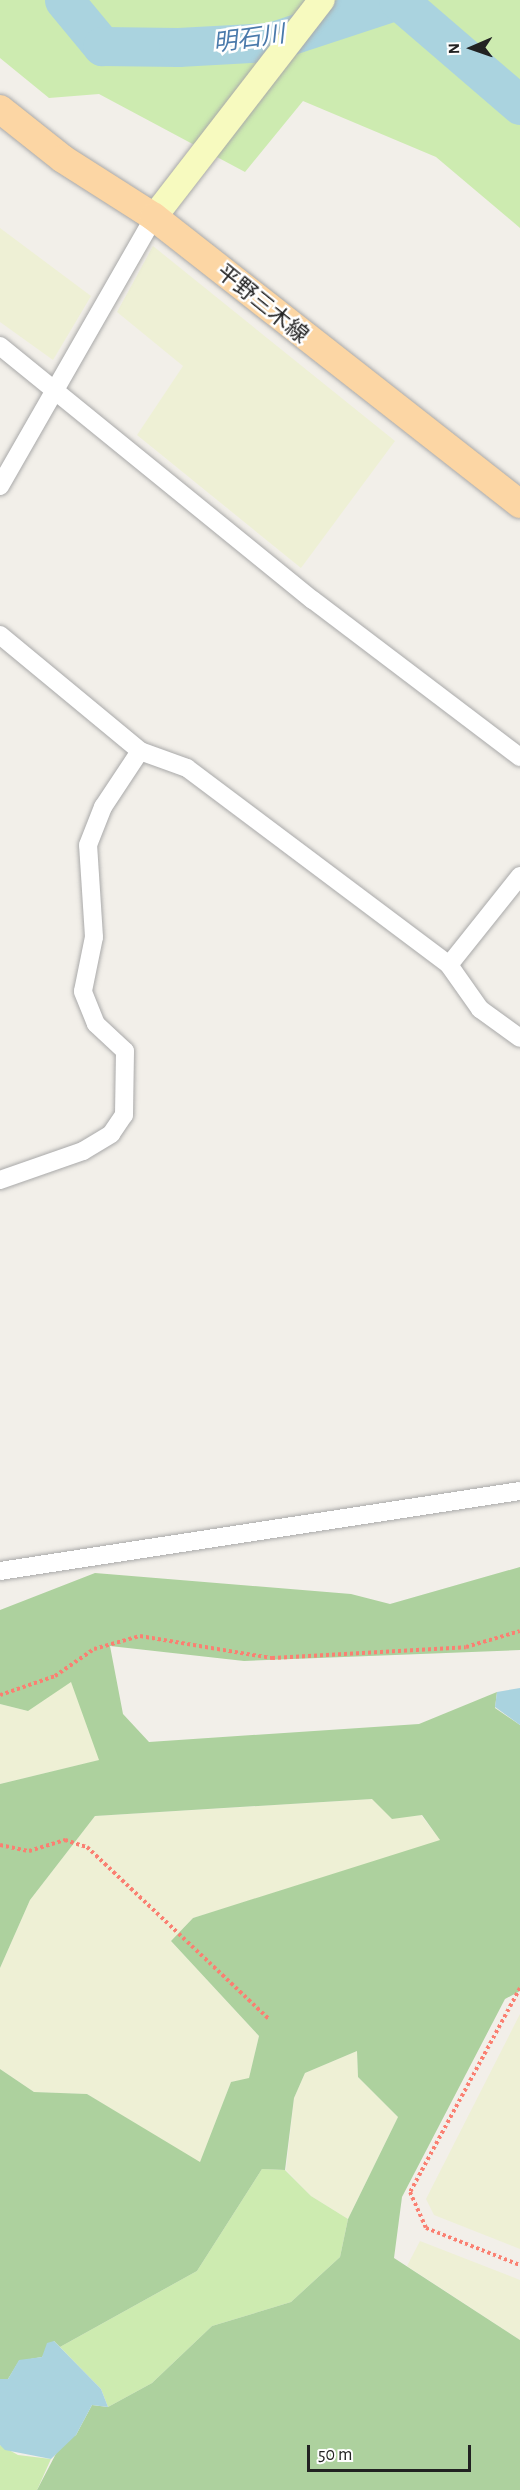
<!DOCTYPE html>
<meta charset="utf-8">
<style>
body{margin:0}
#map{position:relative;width:520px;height:2490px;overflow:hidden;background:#f2efe9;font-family:"Alegreya Sans","Noto Sans JP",sans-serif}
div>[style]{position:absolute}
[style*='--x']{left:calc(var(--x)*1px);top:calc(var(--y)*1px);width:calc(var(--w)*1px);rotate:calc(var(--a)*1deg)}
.farmland>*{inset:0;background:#eef0d5}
.grass>*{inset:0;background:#cdebb0}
.forest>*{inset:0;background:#add19e}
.water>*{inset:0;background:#aad3df}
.river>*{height:39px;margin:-19.5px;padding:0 19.5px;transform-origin:19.5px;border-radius:19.5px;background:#aad3df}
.path>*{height:4px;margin-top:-2px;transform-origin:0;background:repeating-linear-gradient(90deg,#fa8072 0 3px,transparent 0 6px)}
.roads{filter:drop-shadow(0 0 2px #a9a9a9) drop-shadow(0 0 2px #a9a9a9)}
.street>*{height:18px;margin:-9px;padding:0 9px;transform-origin:9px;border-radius:9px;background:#fff}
.secondary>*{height:26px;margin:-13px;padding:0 13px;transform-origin:13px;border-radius:13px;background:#f7fabf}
.primary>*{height:28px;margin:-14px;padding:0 14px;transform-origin:14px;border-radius:14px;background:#fcd6a4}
span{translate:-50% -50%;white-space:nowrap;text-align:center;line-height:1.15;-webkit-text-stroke:5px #fff;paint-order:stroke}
.street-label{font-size:22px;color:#222}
.water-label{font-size:24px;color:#4a7aab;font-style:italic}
.north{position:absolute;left:442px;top:18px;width:60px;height:60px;-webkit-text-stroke:4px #fff;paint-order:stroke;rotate:268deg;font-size:16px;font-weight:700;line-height:24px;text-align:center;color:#222}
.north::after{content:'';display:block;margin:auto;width:21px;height:27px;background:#222;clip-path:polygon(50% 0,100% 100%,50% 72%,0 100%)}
.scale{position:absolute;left:307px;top:2445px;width:164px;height:27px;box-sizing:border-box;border:3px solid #222;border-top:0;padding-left:8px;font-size:18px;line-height:21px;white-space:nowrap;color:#222;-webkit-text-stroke:4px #fff;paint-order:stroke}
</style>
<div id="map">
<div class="farmland">
<div style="clip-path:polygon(0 228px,91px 296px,53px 360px,0 322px)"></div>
<div style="clip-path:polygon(153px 246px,395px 441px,301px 568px,137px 435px,183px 366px,117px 312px)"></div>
<div style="clip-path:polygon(71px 1681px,100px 1760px,0 1784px,0 1704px,28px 1711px)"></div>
<div style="clip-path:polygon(373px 1799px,392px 1818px,421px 1815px,441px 1841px,193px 1918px,171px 1941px,259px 2036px,249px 2079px,231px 2082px,200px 2163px,87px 2094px,34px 2092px,0 2069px,0 1968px,30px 1900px,95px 1816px)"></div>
<div style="clip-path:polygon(520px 2014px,520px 2249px,434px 2215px,426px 2199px)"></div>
<div style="clip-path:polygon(357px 2051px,358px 2077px,398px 2117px,348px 2219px,311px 2196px,286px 2170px,294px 2098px,305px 2073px)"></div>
<div style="clip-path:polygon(420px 2241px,520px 2280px,520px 2340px,407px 2266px)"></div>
</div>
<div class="grass">
<div style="clip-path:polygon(0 0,520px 0,520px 94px,438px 24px,427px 37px,446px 61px,520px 121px,520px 228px,436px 157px,303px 101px,245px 172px,99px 94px,49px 98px,0 58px)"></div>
<div style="clip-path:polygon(262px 2169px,285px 2170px,311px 2196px,348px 2219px,340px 2257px,291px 2302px,212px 2326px,152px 2383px,108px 2407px,101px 2389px,60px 2347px,197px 2271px)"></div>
<div style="clip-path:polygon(0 2445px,18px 2455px,51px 2459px,37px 2490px,0 2490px)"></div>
</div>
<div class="forest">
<div style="clip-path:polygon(520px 1567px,520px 1650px,244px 1661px,110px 1646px,123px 1714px,149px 1742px,419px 1724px,497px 1692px,495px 1708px,520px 1725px,520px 1991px,505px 1999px,402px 2197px,394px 2258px,520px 2340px,520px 2490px,37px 2490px,61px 2444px,76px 2435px,92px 2405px,108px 2407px,152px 2383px,212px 2326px,291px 2302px,340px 2257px,348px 2219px,398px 2117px,358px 2077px,357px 2051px,305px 2073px,294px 2098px,285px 2170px,262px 2169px,197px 2271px,60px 2347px,54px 2341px,42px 2357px,19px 2361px,8px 2379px,0 2379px,0 2069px,34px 2092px,87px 2094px,200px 2162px,231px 2082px,249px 2078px,259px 2036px,171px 1941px,193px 1918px,440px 1840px,422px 1815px,392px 1819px,372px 1799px,95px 1816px,30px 1900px,0 1968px,0 1784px,99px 1760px,71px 1682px,28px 1711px,0 1704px,0 1610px,95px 1573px,351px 1594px,390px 1604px)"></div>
</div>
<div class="water">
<div style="clip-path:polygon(438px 24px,520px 94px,520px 121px,446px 61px,427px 37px)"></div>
<div style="clip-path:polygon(520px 1688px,520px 1725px,495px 1707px,497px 1692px)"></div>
<div style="clip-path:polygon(54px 2341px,101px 2389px,108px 2407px,92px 2405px,76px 2435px,51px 2459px,5px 2450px,0 2445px,0 2379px,8px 2379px,19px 2360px,42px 2357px,47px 2343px)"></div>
</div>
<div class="river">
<div style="--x:64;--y:0;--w:60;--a:50.4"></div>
<div style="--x:102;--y:46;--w:76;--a:0.8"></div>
<div style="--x:178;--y:47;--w:92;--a:-3.1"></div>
<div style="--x:270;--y:42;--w:135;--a:-18.2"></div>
<div style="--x:398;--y:0;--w:161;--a:40.7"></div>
</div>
<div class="path">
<div style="--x:0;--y:1695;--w:58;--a:-19.1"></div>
<div style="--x:55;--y:1676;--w:47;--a:-34.7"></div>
<div style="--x:94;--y:1649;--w:48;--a:-15.8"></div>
<div style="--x:140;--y:1636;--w:134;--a:9.5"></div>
<div style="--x:272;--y:1658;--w:194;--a:-3.2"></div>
<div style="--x:466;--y:1647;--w:56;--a:-16.5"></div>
<div style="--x:0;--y:1845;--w:30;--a:12"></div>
<div style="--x:29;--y:1851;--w:38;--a:-17"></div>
<div style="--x:65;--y:1840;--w:23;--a:18"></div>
<div style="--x:87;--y:1847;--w:250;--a:43.4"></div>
<div style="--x:520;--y:1988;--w:232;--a:118.3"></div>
<div style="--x:410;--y:2192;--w:39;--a:66"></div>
<div style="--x:426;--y:2228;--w:101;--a:21.5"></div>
</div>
<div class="roads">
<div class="street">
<div style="--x:0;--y:346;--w:403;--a:39.1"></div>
<div style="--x:313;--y:600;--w:260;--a:37.2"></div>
<div style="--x:0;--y:486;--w:310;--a:-60.2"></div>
<div style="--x:0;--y:635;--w:182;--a:39.6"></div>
<div style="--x:140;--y:751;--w:50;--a:19.9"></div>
<div style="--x:187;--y:768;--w:328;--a:36.9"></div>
<div style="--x:449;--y:965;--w:54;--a:54.8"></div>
<div style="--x:480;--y:1009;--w:49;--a:35.9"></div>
<div style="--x:449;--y:965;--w:114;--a:-51.4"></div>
<div style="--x:0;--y:1180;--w:88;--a:-19.3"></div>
<div style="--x:83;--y:1151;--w:33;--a:-31"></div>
<div style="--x:111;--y:1134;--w:23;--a:-56"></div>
<div style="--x:124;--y:1115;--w:64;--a:-89.1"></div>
<div style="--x:125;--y:1051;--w:40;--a:-137"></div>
<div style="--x:96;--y:1024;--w:35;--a:-112"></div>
<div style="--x:83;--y:991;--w:55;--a:-78.5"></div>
<div style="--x:94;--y:937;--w:92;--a:-93.7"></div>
<div style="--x:88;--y:845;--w:41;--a:-68.5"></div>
<div style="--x:103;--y:807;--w:67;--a:-56.5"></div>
<div style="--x:0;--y:1571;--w:526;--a:-8.75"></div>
</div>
<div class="secondary">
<div style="--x:154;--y:217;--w:274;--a:-52.3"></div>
</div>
<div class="primary">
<div style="--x:0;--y:109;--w:80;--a:38.4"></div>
<div style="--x:63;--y:159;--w:108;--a:32.5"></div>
<div style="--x:154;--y:217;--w:465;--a:38.1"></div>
</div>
</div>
<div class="street-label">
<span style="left:262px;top:304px;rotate:39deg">平野三木線</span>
</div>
<div class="water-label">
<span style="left:249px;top:40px;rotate:-8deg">明石川</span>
</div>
<div class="north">N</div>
<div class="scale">50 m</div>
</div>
